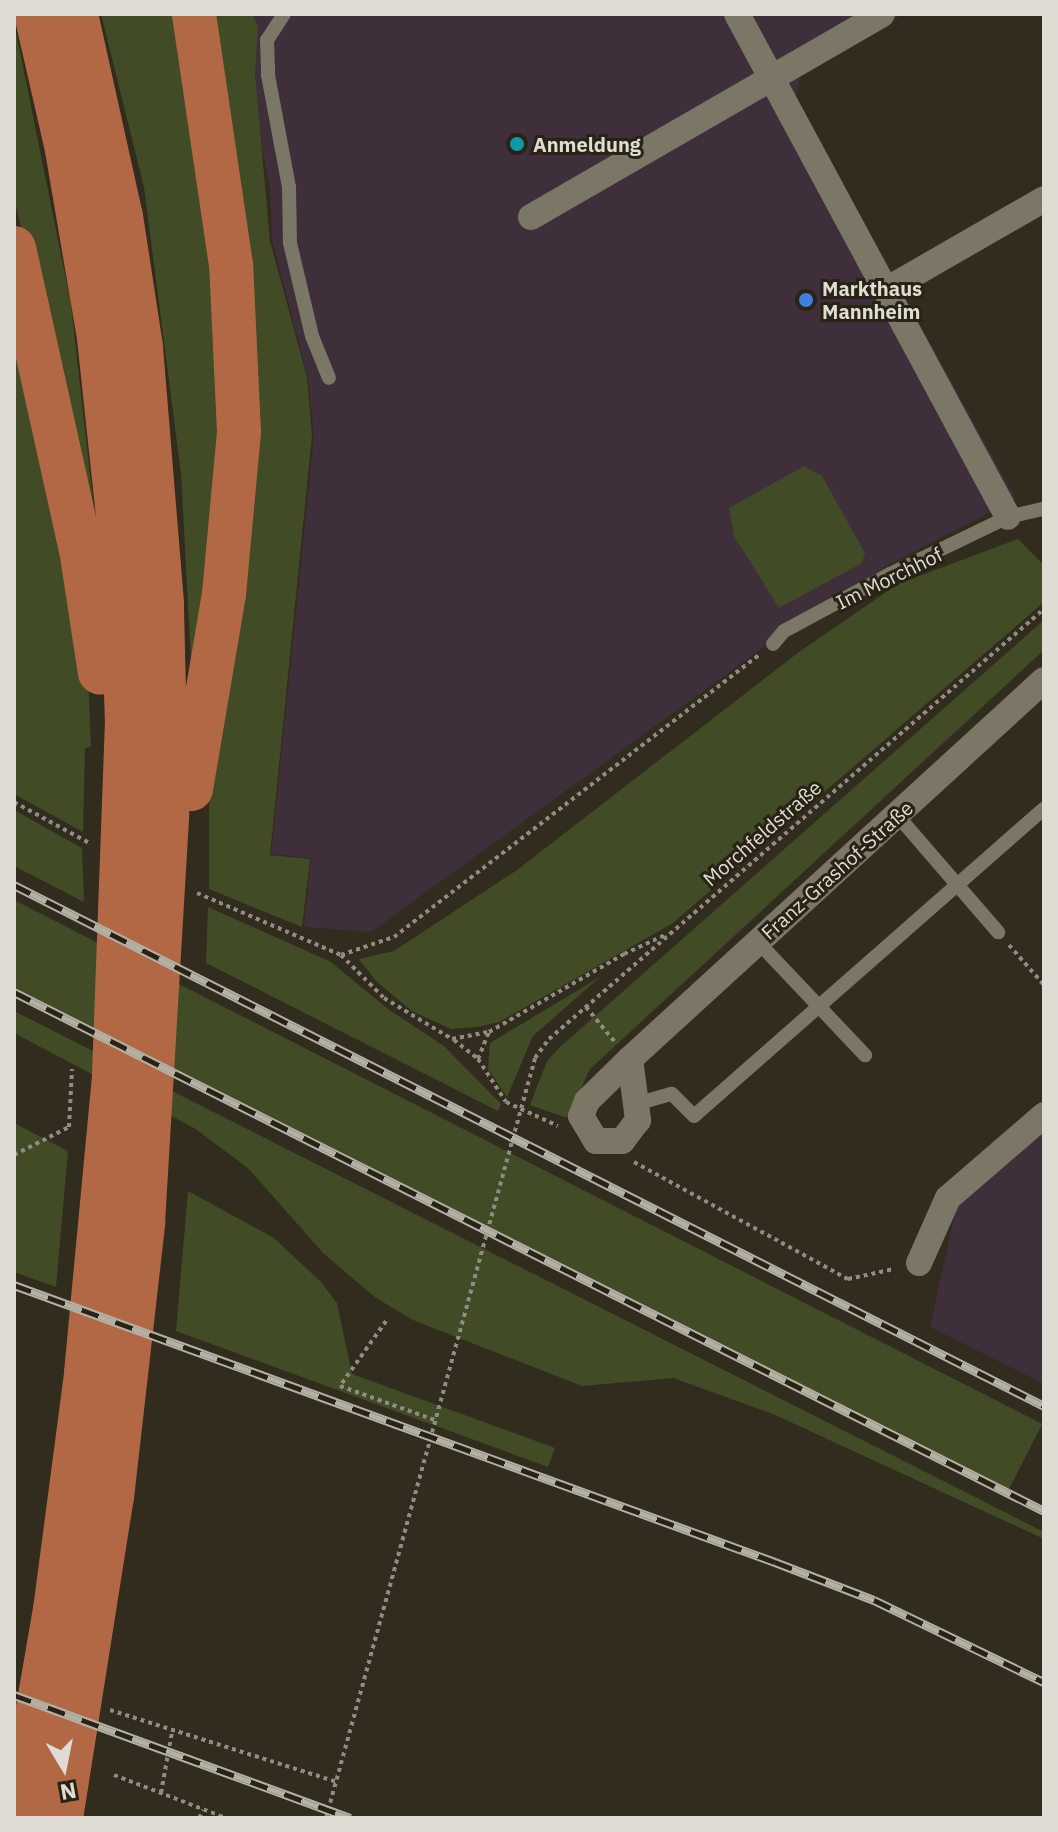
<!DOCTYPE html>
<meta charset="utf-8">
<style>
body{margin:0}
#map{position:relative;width:1058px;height:1832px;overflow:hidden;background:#322c1e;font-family:"IBM Plex Sans",sans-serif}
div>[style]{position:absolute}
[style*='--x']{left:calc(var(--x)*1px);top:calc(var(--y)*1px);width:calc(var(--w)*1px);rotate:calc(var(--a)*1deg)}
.commercial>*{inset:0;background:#3f2f3a}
.green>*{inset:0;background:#414b25;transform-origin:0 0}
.path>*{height:4px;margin-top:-2px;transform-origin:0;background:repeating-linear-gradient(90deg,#908c81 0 4px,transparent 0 8px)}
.service>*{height:14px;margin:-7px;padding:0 7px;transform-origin:7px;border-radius:7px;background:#7c7666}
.minor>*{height:26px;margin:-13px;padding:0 13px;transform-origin:13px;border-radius:13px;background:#7c7666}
.trunk>*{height:44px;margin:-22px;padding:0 22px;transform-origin:22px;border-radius:22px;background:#b26844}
.rail>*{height:9px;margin-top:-4.5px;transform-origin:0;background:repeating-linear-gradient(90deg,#282315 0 18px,#b3b0a5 0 36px);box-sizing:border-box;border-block:2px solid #b3b0a5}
.dots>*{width:22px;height:22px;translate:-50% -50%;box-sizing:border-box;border:4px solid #282315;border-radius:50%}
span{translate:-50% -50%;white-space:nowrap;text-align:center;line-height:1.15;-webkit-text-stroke:6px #282315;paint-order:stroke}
.poi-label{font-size:20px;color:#dfdcd3;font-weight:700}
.left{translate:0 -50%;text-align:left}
.street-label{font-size:20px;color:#dfdcd3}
.frame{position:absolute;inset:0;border:16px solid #dfdcd3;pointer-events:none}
.north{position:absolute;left:24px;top:1728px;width:80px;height:80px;-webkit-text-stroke:6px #282315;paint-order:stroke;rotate:170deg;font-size:22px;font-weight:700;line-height:32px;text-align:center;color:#dfdcd3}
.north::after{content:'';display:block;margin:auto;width:28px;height:36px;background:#dfdcd3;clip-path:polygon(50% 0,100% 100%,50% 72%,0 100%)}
</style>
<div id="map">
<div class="commercial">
<div style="clip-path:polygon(234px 14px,903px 14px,801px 74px,795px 98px,1016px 499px,890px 564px,771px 642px,371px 932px,304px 927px,311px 858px,271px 854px,314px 436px,308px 378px,272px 240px,270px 186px)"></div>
<div style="clip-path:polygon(1044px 1130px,1044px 1384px,930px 1327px,957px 1204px)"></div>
</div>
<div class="green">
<div style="clip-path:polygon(101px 14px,178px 14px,215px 233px,225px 478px,191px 660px,181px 474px,144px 187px)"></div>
<div style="clip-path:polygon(212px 14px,252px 14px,258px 27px,255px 74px,270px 241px,307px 377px,312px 436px,270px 855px,310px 859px,302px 927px,209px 889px,209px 773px,240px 591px)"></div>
<div style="clip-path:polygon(14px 22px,71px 304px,98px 546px,14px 198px)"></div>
<div style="clip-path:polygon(14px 293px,87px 649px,91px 747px,85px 748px,83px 832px,14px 794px)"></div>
<div style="clip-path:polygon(804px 466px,822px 476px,865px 553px,862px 563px,779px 608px,734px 536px,729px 508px)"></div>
<div style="clip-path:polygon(1018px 539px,1044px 565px,1044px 602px,673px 923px,499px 1022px,477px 1027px,451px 1029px,412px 1011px,377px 982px,359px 959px,394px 951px,517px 870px,799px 652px,898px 584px)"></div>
<div style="clip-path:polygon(1044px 620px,1044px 650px,590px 1069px,567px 1118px,530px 1105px,547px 1061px,560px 1047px)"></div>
<div style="clip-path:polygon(14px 810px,82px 848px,84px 902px,14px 866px)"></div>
<div style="left:14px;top:900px;width:1154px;height:78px;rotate:27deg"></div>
<div style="clip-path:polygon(208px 907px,331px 962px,388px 1009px,444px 1046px,501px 1104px,498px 1111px,206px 963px)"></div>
<div style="clip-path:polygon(600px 977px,533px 1036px,507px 1097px,488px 1069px,490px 1043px)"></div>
<div style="clip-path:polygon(14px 1011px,1044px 1532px,1044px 1539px,773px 1414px,673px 1378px,582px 1386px,413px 1320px,376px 1298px,323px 1253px,248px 1168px,194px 1128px,14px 1033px)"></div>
<div style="clip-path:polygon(14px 1123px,68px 1151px,56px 1287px,14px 1272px)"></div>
<div style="clip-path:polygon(188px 1191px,274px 1238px,321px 1282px,337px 1303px,352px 1374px,555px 1448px,548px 1467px,176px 1331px)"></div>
</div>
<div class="path">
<div style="--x:14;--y:802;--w:88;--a:28.6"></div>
<div style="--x:197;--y:893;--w:157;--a:23.3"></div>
<div style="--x:341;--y:955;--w:61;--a:45"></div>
<div style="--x:384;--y:998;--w:79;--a:31.1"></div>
<div style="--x:452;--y:1039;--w:38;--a:-11"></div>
<div style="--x:489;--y:1032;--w:156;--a:-30"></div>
<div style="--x:624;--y:954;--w:47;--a:-24.9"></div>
<div style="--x:1009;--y:945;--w:53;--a:48.8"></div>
<div style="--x:341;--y:955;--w:56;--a:-18.8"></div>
<div style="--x:394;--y:937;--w:461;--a:-37.7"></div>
<div style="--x:586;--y:1007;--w:45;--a:50.4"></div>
<div style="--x:454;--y:1040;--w:31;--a:38"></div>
<div style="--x:478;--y:1059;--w:51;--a:56.9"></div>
<div style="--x:506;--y:1102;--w:57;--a:24.8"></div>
<div style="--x:478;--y:1059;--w:29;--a:-68"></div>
<div style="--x:14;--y:1155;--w:62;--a:-27"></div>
<div style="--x:69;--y:1127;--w:58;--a:-87"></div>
<div style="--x:634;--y:1162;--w:244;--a:28.7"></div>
<div style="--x:848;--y:1279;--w:47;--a:-12.3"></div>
<div style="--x:386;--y:1321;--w:80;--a:125.3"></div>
<div style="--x:340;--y:1386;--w:101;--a:19.7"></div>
<div style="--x:110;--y:1710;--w:238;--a:17.6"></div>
<div style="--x:114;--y:1775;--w:120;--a:21"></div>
<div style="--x:161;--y:1793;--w:62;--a:-79.8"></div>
<div style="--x:199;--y:1818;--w:9;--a:-63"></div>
<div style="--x:326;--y:1818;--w:788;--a:-74.62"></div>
<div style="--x:535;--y:1058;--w:24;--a:-54"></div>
<div style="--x:549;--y:1039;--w:656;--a:-40.98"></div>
</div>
<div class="service">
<div style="--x:284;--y:14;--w:31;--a:123"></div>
<div style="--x:267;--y:40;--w:35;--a:88"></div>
<div style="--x:268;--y:75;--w:114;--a:79.4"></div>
<div style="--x:289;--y:187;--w:56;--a:89"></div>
<div style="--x:290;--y:243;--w:96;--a:76.7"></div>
<div style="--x:312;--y:336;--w:45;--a:68"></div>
<div style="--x:773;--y:644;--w:17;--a:-50"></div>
<div style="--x:784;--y:631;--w:120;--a:-28.3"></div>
<div style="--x:890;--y:574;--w:131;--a:-25.8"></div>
<div style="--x:1008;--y:517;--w:37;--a:-13"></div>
<div style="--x:897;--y:815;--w:155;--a:49.2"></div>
<div style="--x:758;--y:942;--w:156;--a:46.6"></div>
<div style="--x:636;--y:1104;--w:37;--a:-16"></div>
<div style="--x:672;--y:1094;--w:31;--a:45"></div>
<div style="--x:694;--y:1116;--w:466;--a:-41.3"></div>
</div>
<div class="minor">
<div style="--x:737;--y:14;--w:571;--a:61.69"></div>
<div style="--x:531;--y:217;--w:405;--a:-30"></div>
<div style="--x:886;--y:290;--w:182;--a:-29.9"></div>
<div style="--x:630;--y:1059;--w:62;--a:82.5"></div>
<div style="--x:638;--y:1120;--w:26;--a:127"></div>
<div style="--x:622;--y:1141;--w:26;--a:180"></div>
<div style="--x:596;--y:1141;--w:29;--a:-121"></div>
<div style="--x:581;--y:1116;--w:16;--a:-68"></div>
<div style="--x:587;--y:1101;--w:60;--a:-44.3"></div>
<div style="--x:630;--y:1059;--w:561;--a:-42.47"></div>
<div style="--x:919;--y:1263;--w:71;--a:-66"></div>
<div style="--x:948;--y:1198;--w:127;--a:-40.8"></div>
</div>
<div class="trunk">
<div style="--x:14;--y:248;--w:308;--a:77.5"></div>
<div style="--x:81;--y:549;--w:125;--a:81.3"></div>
<div style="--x:191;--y:789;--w:198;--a:-80.4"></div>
<div style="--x:224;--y:594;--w:163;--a:-84.7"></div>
<div style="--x:239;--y:432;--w:167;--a:-92.7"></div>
<div style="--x:231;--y:265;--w:254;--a:-98.4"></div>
<div style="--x:19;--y:1818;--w:211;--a:-80.2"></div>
<div style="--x:55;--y:1610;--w:239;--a:-82.5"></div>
<div style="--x:86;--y:1373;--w:299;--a:-84.6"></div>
<div style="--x:114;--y:1075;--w:351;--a:-87.9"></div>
<div style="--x:127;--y:724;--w:180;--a:-91.9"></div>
<div style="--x:121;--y:544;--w:208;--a:-96.1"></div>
<div style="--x:99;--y:337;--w:191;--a:-99.7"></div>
<div style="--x:67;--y:149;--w:139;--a:-102.9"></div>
<div style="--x:61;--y:1818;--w:325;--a:-81"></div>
<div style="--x:112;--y:1497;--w:276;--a:-83.5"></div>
<div style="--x:143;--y:1223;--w:410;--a:-86.6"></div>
<div style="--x:167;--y:814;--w:211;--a:-91.4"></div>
<div style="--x:162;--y:603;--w:257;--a:-94.7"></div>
<div style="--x:141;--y:347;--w:132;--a:-98.7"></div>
<div style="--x:121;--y:217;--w:208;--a:-102.5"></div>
</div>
<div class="rail">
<div style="--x:14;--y:885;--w:1154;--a:26.83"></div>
<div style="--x:14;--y:992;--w:1153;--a:26.74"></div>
<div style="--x:14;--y:1285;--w:810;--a:20"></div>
<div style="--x:775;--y:1562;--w:106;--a:21"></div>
<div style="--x:874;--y:1600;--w:189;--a:25.8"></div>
<div style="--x:14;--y:1695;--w:358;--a:20.1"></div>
</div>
<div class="dots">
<div style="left:517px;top:144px;background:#0f9aa8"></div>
<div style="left:806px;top:300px;background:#3f7fe0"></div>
</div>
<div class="poi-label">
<span class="left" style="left:533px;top:144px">Anmeldung</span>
<span class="left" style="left:822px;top:300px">Markthaus<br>Mannheim</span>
</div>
<div class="street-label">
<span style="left:889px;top:578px;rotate:-26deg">Im Morchhof</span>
<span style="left:762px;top:833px;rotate:-41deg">Morchfeldstraße</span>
<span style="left:837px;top:870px;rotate:-42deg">Franz-Grashof-Straße</span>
</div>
<div class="frame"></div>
<div class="north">N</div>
</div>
